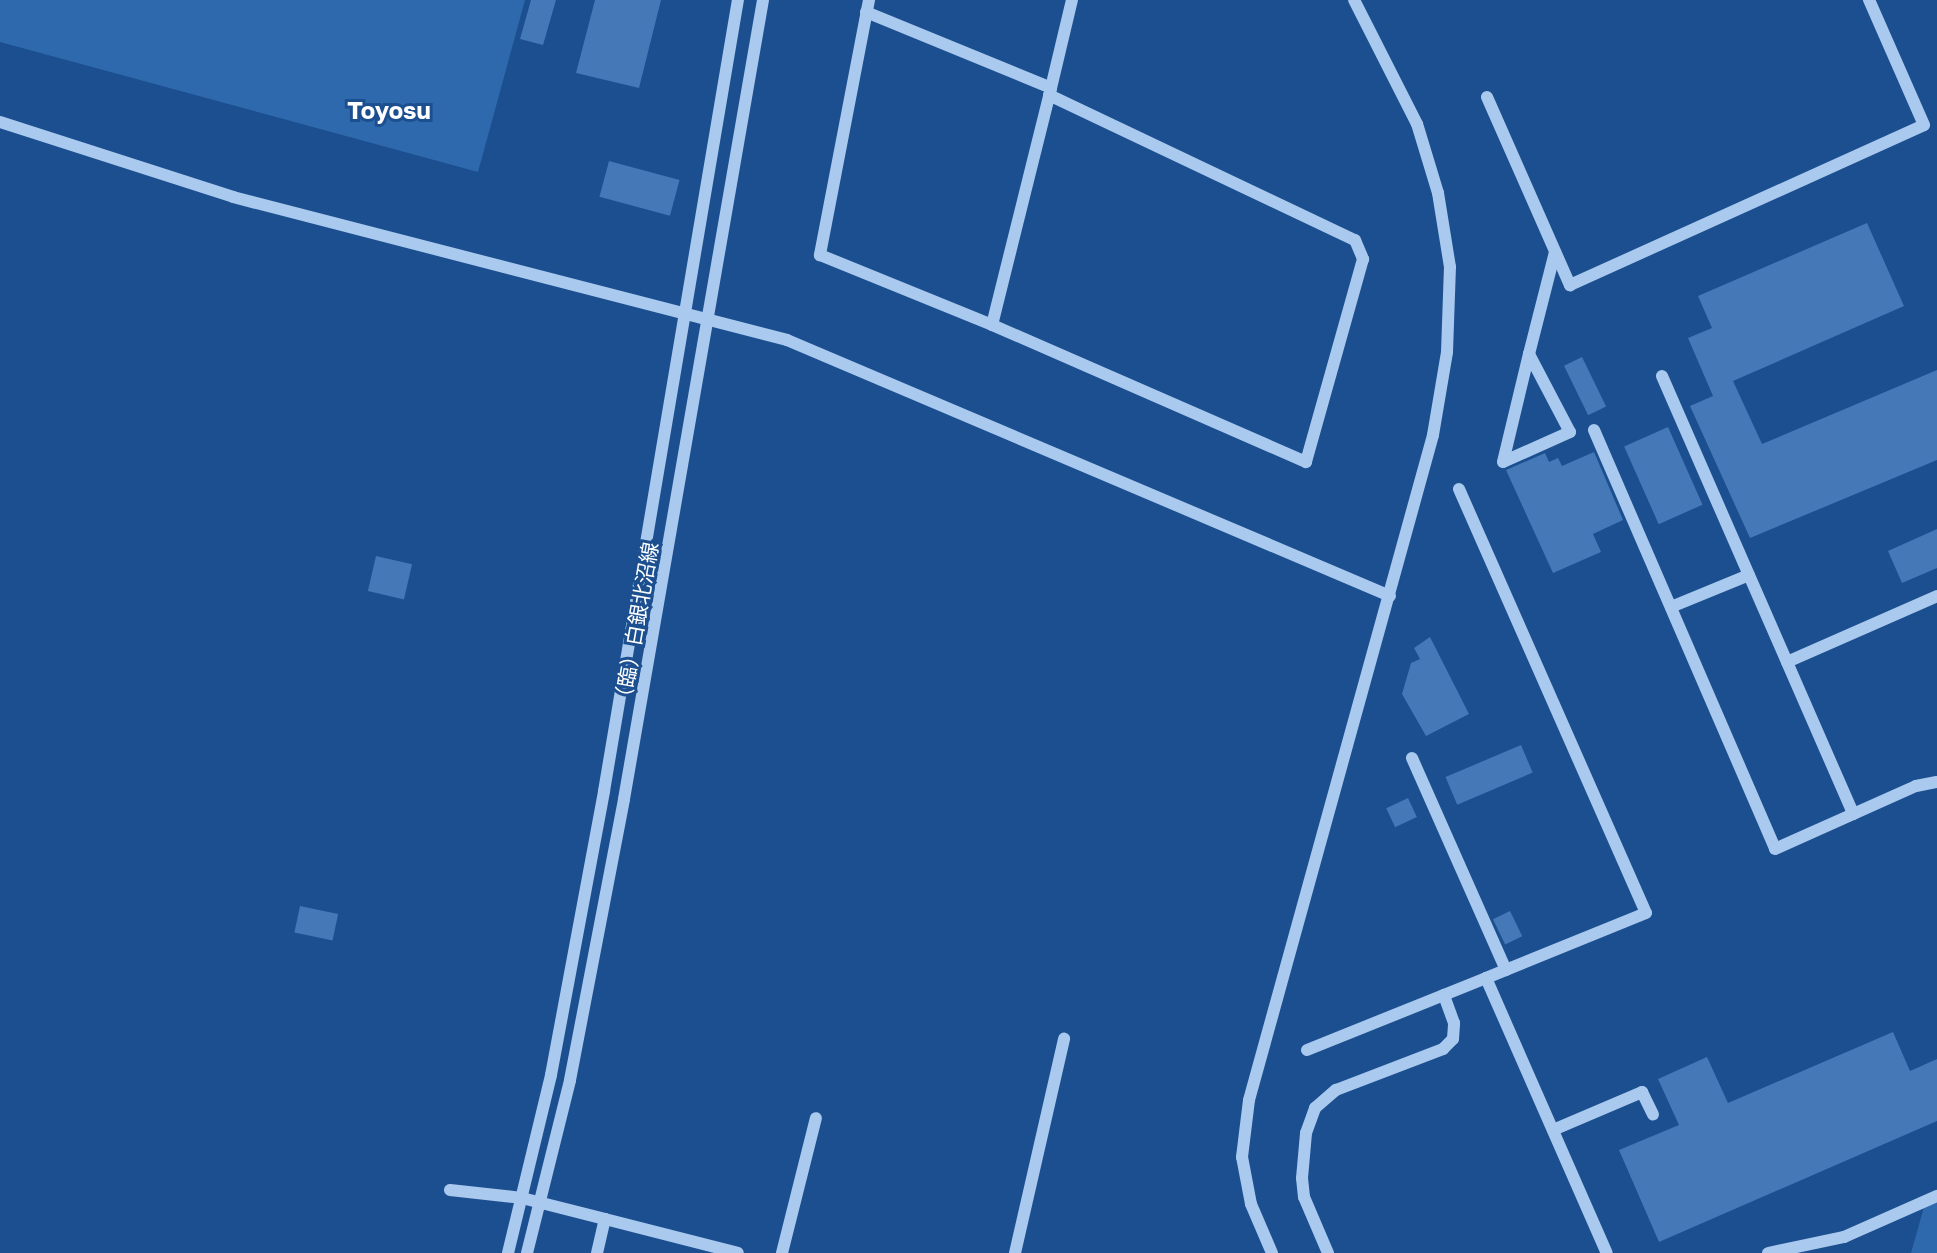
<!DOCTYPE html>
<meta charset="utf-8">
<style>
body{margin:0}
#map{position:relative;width:1937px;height:1253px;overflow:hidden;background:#1b4f8f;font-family:"Golos Text","Noto Sans JP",sans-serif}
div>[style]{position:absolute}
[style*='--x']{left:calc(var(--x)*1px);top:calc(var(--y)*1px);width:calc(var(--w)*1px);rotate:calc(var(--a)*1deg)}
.green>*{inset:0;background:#2e69ad}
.building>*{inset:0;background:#4478b7;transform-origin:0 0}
.minor>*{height:12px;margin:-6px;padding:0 6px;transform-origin:6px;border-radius:6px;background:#a9c9ee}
span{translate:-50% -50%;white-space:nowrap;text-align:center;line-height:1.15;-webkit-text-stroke:6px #1b4f8f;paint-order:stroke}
.street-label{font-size:21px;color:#fff}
.quarter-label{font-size:24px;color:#fff;font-weight:700}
</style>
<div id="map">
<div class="green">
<div style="clip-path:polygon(0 0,525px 0,478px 172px,0 42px)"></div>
<div style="clip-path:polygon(1937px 1202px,1937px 1253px,1911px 1253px,1924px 1207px)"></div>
</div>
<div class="building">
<div style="clip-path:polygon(531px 0,556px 0,543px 45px,520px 39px)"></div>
<div style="clip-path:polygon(595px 0,661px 0,639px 88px,576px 73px)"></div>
<div style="left:609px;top:161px;width:73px;height:37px;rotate:15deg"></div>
<div style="clip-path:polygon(1867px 223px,1904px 306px,1733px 381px,1762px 444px,1937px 370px,1937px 460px,1750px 538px,1690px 406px,1713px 396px,1688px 338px,1712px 328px,1698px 296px)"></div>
<div style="left:1582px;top:357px;width:55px;height:20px;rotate:64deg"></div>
<div style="left:1668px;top:427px;width:85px;height:48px;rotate:66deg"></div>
<div style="clip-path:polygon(1594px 452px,1623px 520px,1593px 534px,1601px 552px,1553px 573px,1506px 470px,1545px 453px,1549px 462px,1558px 458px,1562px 466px)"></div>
<div style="clip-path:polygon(1937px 529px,1937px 568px,1902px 583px,1888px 551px)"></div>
<div style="left:376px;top:556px;width:37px;height:36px;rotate:13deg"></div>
<div style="clip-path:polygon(1430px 637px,1469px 714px,1426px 736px,1402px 694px,1411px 663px,1420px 659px,1414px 648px)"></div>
<div style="left:1521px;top:745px;width:30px;height:82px;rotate:67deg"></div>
<div style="left:1408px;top:798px;width:21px;height:24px;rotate:65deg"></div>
<div style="left:300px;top:906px;width:39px;height:27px;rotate:12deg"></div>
<div style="left:1510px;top:911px;width:28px;height:19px;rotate:64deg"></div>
<div style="clip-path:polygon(1893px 1032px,1910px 1071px,1937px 1059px,1937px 1121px,1659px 1242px,1619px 1150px,1679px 1125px,1658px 1079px,1707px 1057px,1728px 1103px)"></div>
</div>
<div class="minor">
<div style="--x:869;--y:0;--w:260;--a:100.9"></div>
<div style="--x:820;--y:255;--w:186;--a:22.1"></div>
<div style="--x:866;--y:12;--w:200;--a:22.3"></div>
<div style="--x:1049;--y:95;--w:339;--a:25.4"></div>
<div style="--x:1355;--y:240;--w:21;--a:67"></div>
<div style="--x:1363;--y:259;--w:211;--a:105.7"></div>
<div style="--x:1306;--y:462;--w:343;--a:-156.4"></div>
<div style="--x:992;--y:325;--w:244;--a:-76"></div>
<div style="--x:1051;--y:88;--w:90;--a:-76.6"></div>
<div style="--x:1487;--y:97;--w:206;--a:66.2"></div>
<div style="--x:1570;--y:285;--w:388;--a:-24.3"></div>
<div style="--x:1924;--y:125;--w:137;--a:-113.7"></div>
<div style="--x:0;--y:122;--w:245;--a:17.8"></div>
<div style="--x:233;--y:197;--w:572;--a:14.47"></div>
<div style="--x:787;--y:340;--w:655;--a:23"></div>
<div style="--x:1529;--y:354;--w:88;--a:62.3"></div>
<div style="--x:1570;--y:432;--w:73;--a:155.9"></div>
<div style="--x:1503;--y:462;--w:111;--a:-76.5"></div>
<div style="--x:1529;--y:354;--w:105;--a:-75.7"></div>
<div style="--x:1662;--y:376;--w:478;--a:66.4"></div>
<div style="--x:1594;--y:430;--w:456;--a:66.6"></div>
<div style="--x:1775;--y:849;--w:154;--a:-24.1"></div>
<div style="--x:1916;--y:786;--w:21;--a:-11"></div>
<div style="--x:1459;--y:489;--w:463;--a:66.2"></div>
<div style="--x:1646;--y:913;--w:173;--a:157.9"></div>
<div style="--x:1671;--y:607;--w:84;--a:-22.3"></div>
<div style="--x:1787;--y:662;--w:164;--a:-23.7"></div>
<div style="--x:1412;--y:758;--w:232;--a:66.1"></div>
<div style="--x:1307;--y:1050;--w:193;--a:-21.9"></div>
<div style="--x:1486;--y:978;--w:300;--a:66.3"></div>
<div style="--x:1553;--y:1130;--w:97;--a:-23.1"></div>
<div style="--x:1642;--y:1092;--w:25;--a:64"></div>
<div style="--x:450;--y:1190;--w:72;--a:6.3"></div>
<div style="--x:522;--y:1198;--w:86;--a:14.2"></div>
<div style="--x:508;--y:1253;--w:183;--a:-76.4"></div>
<div style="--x:551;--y:1075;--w:289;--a:-79.4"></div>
<div style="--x:604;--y:791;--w:802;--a:-80.39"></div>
<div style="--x:527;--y:1253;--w:178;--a:-76"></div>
<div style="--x:570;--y:1080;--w:286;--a:-79.1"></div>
<div style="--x:624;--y:799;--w:811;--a:-80.13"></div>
<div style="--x:597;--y:1253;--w:35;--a:-77"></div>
<div style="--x:605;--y:1219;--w:137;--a:14.3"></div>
<div style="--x:782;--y:1253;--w:139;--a:-75.9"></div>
<div style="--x:1015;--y:1253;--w:220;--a:-77.1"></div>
<div style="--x:1272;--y:1253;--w:53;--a:-113.2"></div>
<div style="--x:1251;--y:1204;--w:48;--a:-100.8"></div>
<div style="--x:1242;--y:1157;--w:57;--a:-83"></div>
<div style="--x:1249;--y:1100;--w:690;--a:-74.53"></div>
<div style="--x:1433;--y:435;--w:84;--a:-80.4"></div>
<div style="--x:1447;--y:352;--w:85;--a:-88"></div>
<div style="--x:1450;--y:267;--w:75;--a:-99.2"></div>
<div style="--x:1438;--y:193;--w:72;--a:-106.9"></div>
<div style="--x:1417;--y:124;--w:139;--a:-116.9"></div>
<div style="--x:1328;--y:1253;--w:61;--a:-113.2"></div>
<div style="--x:1304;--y:1197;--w:19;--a:-96"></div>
<div style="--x:1302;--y:1178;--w:45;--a:-84.9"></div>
<div style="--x:1306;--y:1133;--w:27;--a:-70"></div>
<div style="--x:1315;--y:1108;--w:28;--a:-41"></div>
<div style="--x:1336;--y:1090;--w:115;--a:-21"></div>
<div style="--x:1443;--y:1049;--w:14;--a:-45"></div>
<div style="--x:1453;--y:1039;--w:16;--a:-86"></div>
<div style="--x:1454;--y:1023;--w:30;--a:-110"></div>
<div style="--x:1768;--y:1253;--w:78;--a:-11.9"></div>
<div style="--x:1844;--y:1237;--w:102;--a:-23.8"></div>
</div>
<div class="street-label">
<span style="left:636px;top:625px;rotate:-80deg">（臨）白銀北沼線</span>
</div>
<div class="quarter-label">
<span style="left:389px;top:110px">Toyosu</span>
</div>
</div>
